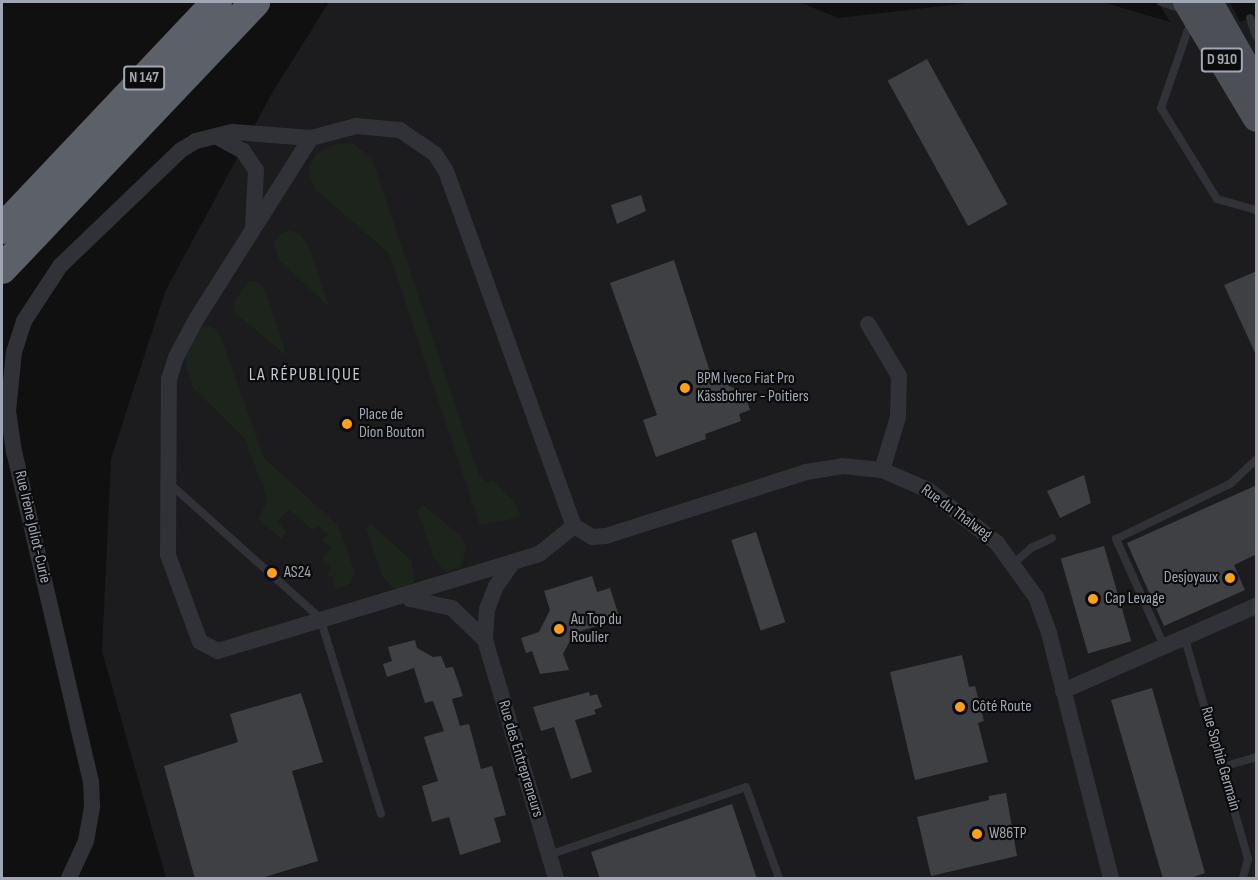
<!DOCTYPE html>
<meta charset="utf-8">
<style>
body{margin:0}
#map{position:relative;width:1258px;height:880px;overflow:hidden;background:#101011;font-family:"Sofia Sans Condensed",sans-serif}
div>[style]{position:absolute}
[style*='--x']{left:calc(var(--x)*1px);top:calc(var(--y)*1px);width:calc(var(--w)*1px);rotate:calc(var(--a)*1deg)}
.built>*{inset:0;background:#1c1c1e}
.green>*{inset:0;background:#1c241c}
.building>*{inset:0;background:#3e4044;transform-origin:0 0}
.lane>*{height:8px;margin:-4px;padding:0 4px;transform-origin:4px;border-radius:4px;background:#313237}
.street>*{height:16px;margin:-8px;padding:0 8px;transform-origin:8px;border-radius:8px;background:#313237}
.primary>*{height:26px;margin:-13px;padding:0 13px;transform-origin:13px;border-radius:13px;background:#4c4f56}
.highway>*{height:30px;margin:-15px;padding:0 15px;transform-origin:15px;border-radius:15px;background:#5c6068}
.dots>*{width:16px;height:16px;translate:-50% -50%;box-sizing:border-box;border:3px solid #0b0b0c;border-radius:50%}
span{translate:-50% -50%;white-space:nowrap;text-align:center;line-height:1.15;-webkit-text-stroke:4.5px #0b0b0c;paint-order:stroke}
.shield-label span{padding:2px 4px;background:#0b0b0c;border:2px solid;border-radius:4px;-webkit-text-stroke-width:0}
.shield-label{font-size:15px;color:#a0a7b3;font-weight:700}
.poi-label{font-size:16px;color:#a0a7b3}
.left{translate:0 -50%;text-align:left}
.right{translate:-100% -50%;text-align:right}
.street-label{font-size:16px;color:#a0a7b3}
.neighbourhood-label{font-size:18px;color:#c1c6cf;letter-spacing:1.5px}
.frame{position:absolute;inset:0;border:3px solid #a0a7b3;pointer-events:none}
</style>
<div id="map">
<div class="built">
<div style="clip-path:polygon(329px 2px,799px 2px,838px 18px,978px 2px,1102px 2px,1170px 22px,1158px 2px,1230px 2px,1240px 22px,1256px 16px,1256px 878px,166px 878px,102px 651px,111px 459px,165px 292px,272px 93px)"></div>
</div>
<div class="green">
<div style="clip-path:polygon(353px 143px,372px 159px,479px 475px,487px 483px,493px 480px,513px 500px,521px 517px,480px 525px,389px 253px,316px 190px,309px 177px,309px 166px,316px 154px,332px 145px)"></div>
<div style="clip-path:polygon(291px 230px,300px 234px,310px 248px,329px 307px,280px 261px,273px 243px,279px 234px)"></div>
<div style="clip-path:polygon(249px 281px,258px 282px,266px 292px,287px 356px,236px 314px,234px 302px)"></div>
<div style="clip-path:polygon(210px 326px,219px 332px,264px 458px,338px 525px,355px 572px,350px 584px,334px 589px,333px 578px,328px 574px,332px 568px,322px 559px,331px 548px,322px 540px,328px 534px,318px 526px,313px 530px,289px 510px,277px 521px,287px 532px,281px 539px,258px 519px,268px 501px,245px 439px,193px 388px,187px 369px,185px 354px,192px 341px,202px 327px)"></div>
<div style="clip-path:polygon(423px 505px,460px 535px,467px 548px,460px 568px,445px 572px,434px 558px,417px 511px)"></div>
<div style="clip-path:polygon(371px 524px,411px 560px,415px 581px,406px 588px,393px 588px,382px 576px,366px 528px)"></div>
</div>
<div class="building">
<div style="left:927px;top:59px;width:166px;height:45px;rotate:61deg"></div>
<div style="clip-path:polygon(641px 195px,646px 211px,617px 224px,611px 205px)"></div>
<div style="clip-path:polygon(674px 260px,714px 384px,727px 379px,729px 386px,744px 392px,750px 410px,739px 414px,741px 421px,705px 434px,706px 439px,656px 457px,643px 420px,657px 415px,610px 283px)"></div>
<div style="clip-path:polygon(1257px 271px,1257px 357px,1224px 285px)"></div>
<div style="clip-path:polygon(1084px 475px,1091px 503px,1060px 518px,1047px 491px)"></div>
<div style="clip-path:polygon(1257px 485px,1257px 554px,1234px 565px,1245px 590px,1164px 626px,1127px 543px)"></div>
<div style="left:756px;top:532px;width:95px;height:26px;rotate:72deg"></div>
<div style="left:1104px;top:546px;width:99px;height:45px;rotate:74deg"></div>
<div style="clip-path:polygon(592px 576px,597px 592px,610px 588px,620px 619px,574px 633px,563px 654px,569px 670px,540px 674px,532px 651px,526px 653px,521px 638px,539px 632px,550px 610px,544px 591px)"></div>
<div style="clip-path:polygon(415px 640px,417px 648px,433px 657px,441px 656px,446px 668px,453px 667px,463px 696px,452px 699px,460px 726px,469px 724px,481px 769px,492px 766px,506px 815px,494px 818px,501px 842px,460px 855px,449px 817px,432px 822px,422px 786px,438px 781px,424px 737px,444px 731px,433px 701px,425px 703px,414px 668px,387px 677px,383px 664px,392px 661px,388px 647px)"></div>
<div style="clip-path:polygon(962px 655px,969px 687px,975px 686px,984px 721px,978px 723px,988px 762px,915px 780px,890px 672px)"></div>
<div style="clip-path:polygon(1152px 688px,1205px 873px,1188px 879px,1163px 879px,1111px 700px)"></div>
<div style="clip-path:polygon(589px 692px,590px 696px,597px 694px,602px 707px,594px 710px,596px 714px,575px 720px,592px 772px,571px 779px,554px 727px,541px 731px,533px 707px)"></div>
<div style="clip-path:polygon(301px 693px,323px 762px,292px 771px,318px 861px,258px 879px,195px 879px,164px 766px,238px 742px,230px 714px)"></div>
<div style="clip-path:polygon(1006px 793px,1017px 856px,931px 876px,917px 817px,989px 800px,989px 796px)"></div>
<div style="clip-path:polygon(732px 804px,757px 879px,600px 879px,591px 852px)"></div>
</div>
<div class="lane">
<div style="--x:1161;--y:2;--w:23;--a:18"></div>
<div style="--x:1250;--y:18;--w:19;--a:72"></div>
<div style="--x:1191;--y:21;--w:92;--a:109"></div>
<div style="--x:1161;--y:108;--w:107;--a:58.4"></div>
<div style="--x:1217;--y:199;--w:41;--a:15.8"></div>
<div style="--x:169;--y:483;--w:203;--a:41.8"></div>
<div style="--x:320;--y:618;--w:205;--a:72.7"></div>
<div style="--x:1014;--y:563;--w:23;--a:-41"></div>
<div style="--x:1031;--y:548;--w:23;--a:-25"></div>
<div style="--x:1185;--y:639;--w:229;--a:74"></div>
<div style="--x:1248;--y:859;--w:20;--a:105"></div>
<div style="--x:1165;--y:648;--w:120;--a:-114.2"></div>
<div style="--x:1116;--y:539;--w:127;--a:-25.8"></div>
<div style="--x:1230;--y:484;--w:35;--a:-43"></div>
<div style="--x:1222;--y:767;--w:35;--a:-16"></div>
<div style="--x:549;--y:855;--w:208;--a:-19"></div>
<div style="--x:746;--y:787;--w:97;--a:70.1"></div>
</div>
<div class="street">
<div style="--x:356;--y:126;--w:44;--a:5.2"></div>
<div style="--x:400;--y:130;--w:42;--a:34.4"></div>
<div style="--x:435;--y:154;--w:20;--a:57"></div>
<div style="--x:446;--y:171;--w:377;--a:70.2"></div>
<div style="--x:574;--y:526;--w:45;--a:141.3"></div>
<div style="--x:539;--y:554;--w:335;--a:163.2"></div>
<div style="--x:218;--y:651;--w:20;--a:-153"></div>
<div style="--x:200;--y:642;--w:93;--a:-110.2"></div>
<div style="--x:168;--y:555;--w:176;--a:-89.7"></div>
<div style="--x:169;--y:379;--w:23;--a:-72"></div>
<div style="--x:176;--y:357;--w:44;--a:-61.7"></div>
<div style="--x:197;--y:318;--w:213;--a:-57.7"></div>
<div style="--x:311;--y:138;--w:47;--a:-14.9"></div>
<div style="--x:217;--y:137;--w:30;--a:28"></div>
<div style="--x:243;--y:151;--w:23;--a:56"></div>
<div style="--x:256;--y:170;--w:58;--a:93"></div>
<div style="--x:868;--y:324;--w:61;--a:59.2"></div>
<div style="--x:899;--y:376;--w:41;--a:91.4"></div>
<div style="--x:898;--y:417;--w:55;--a:106.8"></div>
<div style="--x:574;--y:526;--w:21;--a:31"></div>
<div style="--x:592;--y:537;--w:14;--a:-4"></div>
<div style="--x:606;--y:536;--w:210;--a:-17.7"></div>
<div style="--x:806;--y:472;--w:36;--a:-9"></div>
<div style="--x:842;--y:466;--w:40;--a:5.7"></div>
<div style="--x:882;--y:470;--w:50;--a:23.5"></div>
<div style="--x:928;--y:490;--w:87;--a:37.5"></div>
<div style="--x:997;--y:543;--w:67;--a:54.2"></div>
<div style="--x:1036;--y:597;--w:38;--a:70"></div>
<div style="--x:1049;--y:633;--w:253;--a:75.8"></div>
<div style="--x:513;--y:562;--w:29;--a:125"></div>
<div style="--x:496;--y:586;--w:25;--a:111"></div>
<div style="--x:487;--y:609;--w:31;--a:94"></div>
<div style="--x:485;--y:640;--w:248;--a:73.4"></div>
<div style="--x:410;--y:599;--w:43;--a:12.1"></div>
<div style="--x:452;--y:608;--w:46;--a:44.1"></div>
<div style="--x:1063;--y:691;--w:211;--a:-23.8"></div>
<div style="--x:69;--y:878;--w:41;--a:-65.3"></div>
<div style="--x:86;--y:841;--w:36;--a:-80"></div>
<div style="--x:92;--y:806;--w:24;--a:-92"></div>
<div style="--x:91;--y:782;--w:339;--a:-103.1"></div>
<div style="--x:14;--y:452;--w:41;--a:-98.3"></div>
<div style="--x:8;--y:411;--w:59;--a:-84.2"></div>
<div style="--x:14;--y:352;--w:33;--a:-72"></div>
<div style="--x:24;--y:321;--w:66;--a:-56.8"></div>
<div style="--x:60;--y:266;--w:168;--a:-43.8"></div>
<div style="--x:181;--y:150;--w:17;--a:-31"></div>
<div style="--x:196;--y:141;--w:38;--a:-14"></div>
<div style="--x:233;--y:132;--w:78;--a:4.4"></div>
</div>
<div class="primary">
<div style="--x:1186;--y:2;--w:136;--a:59.1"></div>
<div style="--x:1210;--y:2;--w:93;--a:60.4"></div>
</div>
<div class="highway">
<div style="--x:2;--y:229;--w:313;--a:-46.6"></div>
<div style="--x:2;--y:269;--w:368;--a:-46.5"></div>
</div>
<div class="dots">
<div style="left:685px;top:388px;background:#fda01c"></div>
<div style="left:347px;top:424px;background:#fda01c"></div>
<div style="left:272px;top:573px;background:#fda01c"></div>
<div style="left:1230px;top:578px;background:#fda01c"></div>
<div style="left:1093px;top:599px;background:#fda01c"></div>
<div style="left:559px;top:629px;background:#fda01c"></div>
<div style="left:960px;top:707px;background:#fda01c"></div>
<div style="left:977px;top:834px;background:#fda01c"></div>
</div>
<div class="shield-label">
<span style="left:1222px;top:60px">D 910</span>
<span style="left:144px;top:78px">N 147</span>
</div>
<div class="poi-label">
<span class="left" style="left:697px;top:388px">BPM Iveco Fiat Pro<br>Kässbohrer - Poitiers</span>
<span class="left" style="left:359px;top:424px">Place de<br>Dion Bouton</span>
<span class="left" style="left:284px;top:573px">AS24</span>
<span class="right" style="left:1218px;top:578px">Desjoyaux</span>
<span class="left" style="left:1105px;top:599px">Cap Levage</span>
<span class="left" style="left:571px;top:629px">Au Top du<br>Roulier</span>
<span class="left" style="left:972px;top:707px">Côté Route</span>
<span class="left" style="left:989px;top:834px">W86TP</span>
</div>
<div class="street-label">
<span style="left:956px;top:513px;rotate:36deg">Rue du Thalweg</span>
<span style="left:32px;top:527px;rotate:77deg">Rue Irène Joliot-Curie</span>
<span style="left:520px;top:759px;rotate:73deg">Rue des Entrepreneurs</span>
<span style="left:1220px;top:759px;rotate:74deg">Rue Sophie Germain</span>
</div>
<div class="neighbourhood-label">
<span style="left:305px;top:375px">LA RÉPUBLIQUE</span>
</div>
<div class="frame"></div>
</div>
